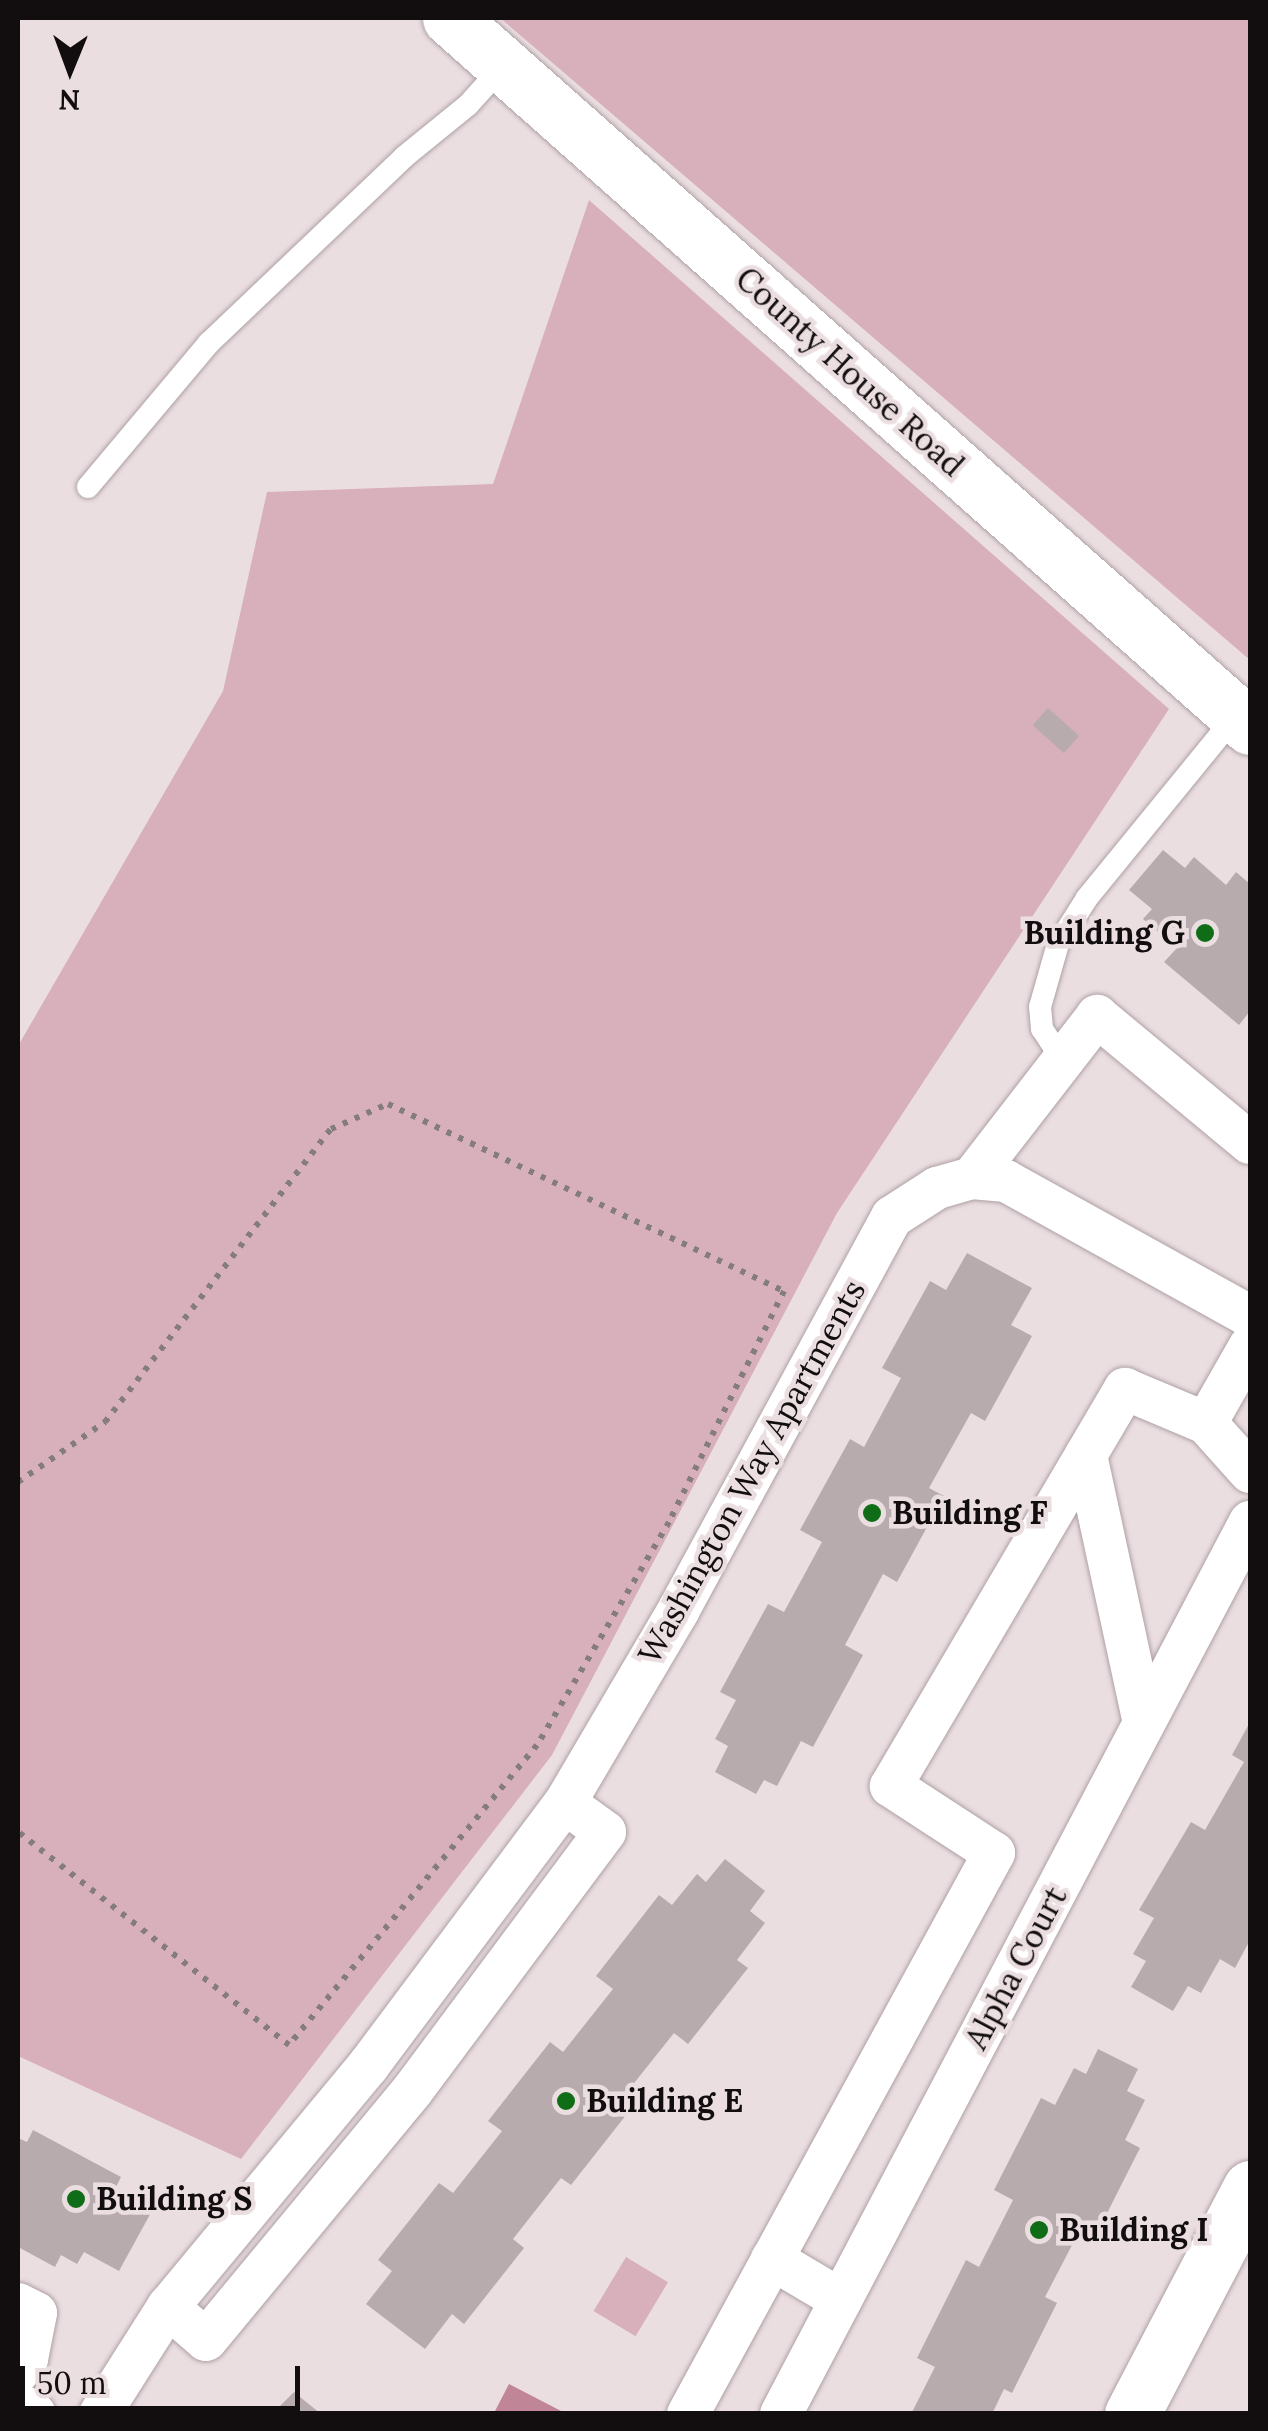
<!DOCTYPE html>
<style>
body{margin:0}
#map{position:relative;width:1268px;height:2431px;overflow:hidden;background:#ebdee1;font-family:Lora,serif}
div>[style]{position:absolute}
[style*='--x']{left:calc(var(--x)*1px);top:calc(var(--y)*1px);width:calc(var(--w)*1px);rotate:calc(var(--a)*1deg)}
.green>*{inset:0;background:#d8b0bb;transform-origin:0 0}
.water>*{inset:0;background:#c18598}
.building>*{inset:0;background:#b8abae;transform-origin:0 0}
.path>*{height:6px;margin-top:-3px;transform-origin:0;background:repeating-linear-gradient(90deg,#857c7e 0 5px,transparent 0 13px)}
.roads{filter:drop-shadow(0 0 2px #aea1a5) drop-shadow(0 0 2px #aea1a5)}
.lane>*{height:22px;margin:-11px;padding:0 11px;transform-origin:11px;border-radius:11px;background:#fff}
.street>*{height:42px;margin:-21px;padding:0 21px;transform-origin:21px;border-radius:21px;background:#fff}
.secondary>*{height:55px;margin:-27.5px;padding:0 27.5px;transform-origin:27.5px;border-radius:27.5px;background:#fff}
.dots>*{width:28px;height:28px;translate:-50% -50%;box-sizing:border-box;border:5px solid #ebdee1;border-radius:50%}
span{translate:-50% -50%;white-space:nowrap;text-align:center;line-height:1.15;-webkit-text-stroke:9px #ebdee1;paint-order:stroke}
.street-label{font-size:32px;color:#120e0f}
.poi-label{font-size:32px;color:#120e0f;font-weight:700}
.right{translate:-100% -50%;text-align:right}
.left{translate:0 -50%;text-align:left}
.frame{position:absolute;inset:0;border:20px solid #120e0f;pointer-events:none}
.north{position:absolute;left:20px;top:20px;width:100px;height:100px;-webkit-text-stroke:8px #ebdee1;paint-order:stroke;rotate:181deg;font-size:28px;font-weight:700;line-height:40px;text-align:center;color:#120e0f}
.north::after{content:'';display:block;margin:auto;width:35px;height:45px;background:#120e0f;clip-path:polygon(50% 0,100% 100%,50% 72%,0 100%)}
.scale{position:absolute;left:20px;top:2366px;width:280px;height:45px;box-sizing:border-box;border:5px solid #120e0f;border-top:0;padding-left:12px;font-size:30px;line-height:35px;white-space:nowrap;color:#120e0f;-webkit-text-stroke:8px #ebdee1;paint-order:stroke}
</style>
<div id="map">
<div class="green">
<div style="clip-path:polygon(500px 18px,1250px 18px,1250px 660px)"></div>
<div style="clip-path:polygon(589px 200px,1169px 709px,837px 1213px,552px 1755px,241px 2159px,18px 2056px,18px 1046px,223px 691px,267px 492px,493px 484px)"></div>
<div style="left:626px;top:2257px;width:49px;height:63px;rotate:31deg"></div>
</div>
<div class="water">
<div style="clip-path:polygon(509px 2384px,565px 2413px,494px 2413px)"></div>
</div>
<div class="building">
<div style="left:1048px;top:708px;width:42px;height:23px;rotate:42deg"></div>
<div style="clip-path:polygon(1163px 850px,1185px 868px,1194px 857px,1226px 885px,1236px 872px,1250px 884px,1250px 1011px,1239px 1025px,1164px 962px,1177px 948px,1143px 919px,1152px 909px,1129px 890px)"></div>
<div style="clip-path:polygon(967px 1253px,1032px 1288px,1011px 1325px,1032px 1336px,985px 1421px,971px 1413px,929px 1488px,944px 1496px,897px 1582px,883px 1574px,845px 1645px,863px 1655px,813px 1747px,801px 1741px,777px 1786px,764px 1780px,756px 1794px,715px 1772px,728px 1746px,715px 1739px,736px 1700px,720px 1692px,768px 1604px,784px 1612px,822px 1542px,800px 1530px,850px 1439px,864px 1447px,901px 1378px,882px 1368px,930px 1281px,946px 1290px)"></div>
<div style="clip-path:polygon(1250px 1722px,1250px 1940px,1235px 1968px,1220px 1959px,1201px 1993px,1188px 1986px,1173px 2011px,1131px 1987px,1146px 1961px,1133px 1954px,1154px 1918px,1139px 1910px,1191px 1822px,1205px 1830px,1244px 1762px,1232px 1755px)"></div>
<div style="clip-path:polygon(725px 1859px,765px 1891px,750px 1911px,765px 1923px,737px 1960px,748px 1968px,688px 2044px,674px 2033px,623px 2097px,634px 2105px,571px 2185px,561px 2178px,513px 2239px,524px 2248px,464px 2324px,452px 2314px,425px 2349px,366px 2304px,392px 2271px,378px 2260px,439px 2183px,453px 2193px,502px 2131px,488px 2121px,550px 2042px,563px 2052px,613px 1989px,596px 1976px,659px 1895px,672px 1905px,697px 1874px,706px 1882px)"></div>
<div style="clip-path:polygon(1098px 2049px,1138px 2069px,1127px 2091px,1145px 2100px,1125px 2140px,1140px 2148px,1097px 2233px,1082px 2226px,1045px 2297px,1057px 2303px,1012px 2393px,1004px 2389px,992px 2414px,911px 2414px,935px 2367px,917px 2358px,966px 2260px,979px 2267px,1013px 2200px,994px 2190px,1041px 2098px,1055px 2105px,1074px 2068px,1086px 2074px)"></div>
<div style="clip-path:polygon(33px 2130px,121px 2177px,115px 2189px,153px 2209px,119px 2271px,84px 2252px,77px 2264px,61px 2255px,55px 2267px,18px 2247px,18px 2138px,27px 2142px)"></div>
<div style="clip-path:polygon(294px 2392px,321px 2414px,272px 2414px)"></div>
</div>
<div class="path">
<div style="--x:18;--y:1482;--w:106;--a:-34.6"></div>
<div style="--x:105;--y:1422;--w:370;--a:-52.4"></div>
<div style="--x:331;--y:1129;--w:62;--a:-23.7"></div>
<div style="--x:388;--y:1104;--w:438;--a:25.3"></div>
<div style="--x:784;--y:1291;--w:258;--a:116.5"></div>
<div style="--x:669;--y:1522;--w:259;--a:120.6"></div>
<div style="--x:537;--y:1745;--w:389;--a:129.6"></div>
<div style="--x:289;--y:2045;--w:345;--a:-141.8"></div>
</div>
<div class="roads">
<div class="lane">
<div style="--x:88;--y:487;--w:188;--a:-50"></div>
<div style="--x:209;--y:343;--w:269;--a:-43.6"></div>
<div style="--x:404;--y:157;--w:82;--a:-39.1"></div>
<div style="--x:468;--y:105;--w:54;--a:-48"></div>
<div style="--x:1063;--y:1061;--w:38;--a:-123"></div>
<div style="--x:1042;--y:1029;--w:22;--a:-95"></div>
<div style="--x:1040;--y:1007;--w:66;--a:-74.1"></div>
<div style="--x:1058;--y:944;--w:54;--a:-57.8"></div>
<div style="--x:1087;--y:898;--w:236;--a:-50.8"></div>
</div>
<div class="street">
<div style="--x:972;--y:1178;--w:205;--a:-52.3"></div>
<div style="--x:1097;--y:1016;--w:199;--a:39.7"></div>
<div style="--x:1206;--y:1423;--w:89;--a:-60.3"></div>
<div style="--x:1086;--y:1455;--w:274;--a:77.8"></div>
<div style="--x:772;--y:2259;--w:80;--a:30.7"></div>
<div style="--x:18;--y:2304;--w:20;--a:27"></div>
<div style="--x:36;--y:2313;--w:47;--a:101.1"></div>
<div style="--x:27;--y:2359;--w:16;--a:125"></div>
<div style="--x:168;--y:2307;--w:50;--a:41"></div>
<div style="--x:206;--y:2340;--w:323;--a:-50.4"></div>
<div style="--x:412;--y:2091;--w:323;--a:-53.3"></div>
<div style="--x:605;--y:1832;--w:49;--a:-144.1"></div>
<div style="--x:18;--y:2403;--w:20;--a:33"></div>
<div style="--x:100;--y:2414;--w:127;--a:-57.6"></div>
<div style="--x:168;--y:2307;--w:313;--a:-50.3"></div>
<div style="--x:368;--y:2066;--w:329;--a:-53.2"></div>
<div style="--x:565;--y:1803;--w:223;--a:-59.5"></div>
<div style="--x:678;--y:1611;--w:448;--a:-61.5"></div>
<div style="--x:892;--y:1217;--w:54;--a:-32.8"></div>
<div style="--x:937;--y:1188;--w:36;--a:-16"></div>
<div style="--x:972;--y:1178;--w:34;--a:5"></div>
<div style="--x:1006;--y:1181;--w:279;--a:29"></div>
<div style="--x:688;--y:2414;--w:639;--a:-61.39"></div>
<div style="--x:994;--y:1853;--w:123;--a:-147"></div>
<div style="--x:891;--y:1786;--w:461;--a:-59.5"></div>
<div style="--x:1125;--y:1389;--w:88;--a:22.8"></div>
<div style="--x:1206;--y:1423;--w:66;--a:48.1"></div>
<div style="--x:781;--y:2414;--w:1008;--a:-62.27"></div>
</div>
<div class="secondary">
<div style="--x:450;--y:18;--w:1069;--a:41.55"></div>
<div style="--x:1132;--y:2414;--w:255;--a:-62.4"></div>
</div>
</div>
<div class="dots">
<div style="left:1205px;top:933px;background:#0f6c17"></div>
<div style="left:872px;top:1513px;background:#0f6c17"></div>
<div style="left:566px;top:2101px;background:#0f6c17"></div>
<div style="left:76px;top:2199px;background:#0f6c17"></div>
<div style="left:1039px;top:2230px;background:#0f6c17"></div>
</div>
<div class="street-label">
<span style="left:850px;top:372px;rotate:42deg">County House Road</span>
<span style="left:752px;top:1472px;rotate:-61deg">Washington Way Apartments</span>
<span style="left:1016px;top:1968px;rotate:-62deg">Alpha Court</span>
</div>
<div class="poi-label">
<span class="right" style="left:1185px;top:933px">Building G</span>
<span class="left" style="left:892px;top:1513px">Building F</span>
<span class="left" style="left:586px;top:2101px">Building E</span>
<span class="left" style="left:96px;top:2199px">Building S</span>
<span class="left" style="left:1059px;top:2230px">Building I</span>
</div>
<div class="frame"></div>
<div class="north">N</div>
<div class="scale">50 m</div>
</div>
